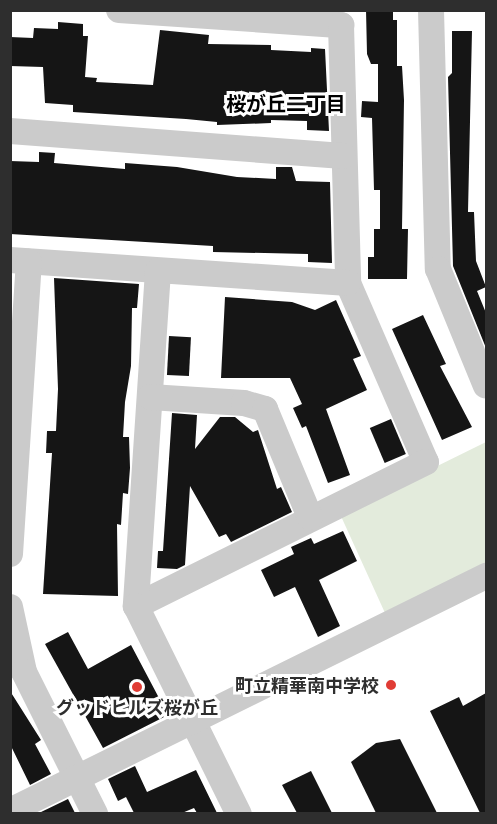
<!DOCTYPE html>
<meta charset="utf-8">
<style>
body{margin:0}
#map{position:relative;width:497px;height:824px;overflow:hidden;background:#fff;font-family:"Golos Text","Noto Sans JP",sans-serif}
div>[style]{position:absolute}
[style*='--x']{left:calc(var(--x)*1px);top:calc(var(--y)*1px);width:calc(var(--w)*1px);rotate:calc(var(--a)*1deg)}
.green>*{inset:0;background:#e3ebdc}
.building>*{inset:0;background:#151515;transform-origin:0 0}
.minor>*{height:26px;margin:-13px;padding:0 13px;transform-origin:13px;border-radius:13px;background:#cbcbcb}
.dots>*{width:16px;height:16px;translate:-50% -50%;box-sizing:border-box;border:3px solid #fff;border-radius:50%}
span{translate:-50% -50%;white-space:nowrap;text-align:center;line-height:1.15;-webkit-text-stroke:6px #fff;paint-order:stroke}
.poi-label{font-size:18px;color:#2e2e2e;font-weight:700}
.right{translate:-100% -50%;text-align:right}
.neighbourhood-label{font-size:20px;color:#000;font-weight:700}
.frame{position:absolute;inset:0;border:12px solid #2e2e2e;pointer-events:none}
</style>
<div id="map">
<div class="green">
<div style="clip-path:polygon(486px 442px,486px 563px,385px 613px,340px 514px)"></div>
</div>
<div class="building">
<div style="clip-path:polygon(366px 10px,393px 10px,393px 20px,397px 20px,397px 66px,402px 66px,404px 100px,402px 229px,408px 229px,407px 279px,368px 279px,368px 257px,374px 257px,374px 229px,380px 229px,380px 190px,374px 190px,372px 118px,361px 117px,362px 101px,378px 102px,378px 64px,371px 64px,367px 54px)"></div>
<div style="clip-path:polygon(58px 22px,83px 24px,83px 36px,88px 36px,85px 77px,97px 78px,96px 82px,153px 85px,160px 30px,209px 35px,208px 44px,271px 45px,271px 50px,311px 52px,311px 48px,325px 49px,329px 131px,307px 130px,307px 121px,271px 120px,271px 123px,217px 125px,217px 122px,186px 119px,73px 112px,73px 105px,45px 103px,43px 67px,10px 66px,10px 37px,33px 38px,34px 28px,58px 29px)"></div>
<div style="clip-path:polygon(452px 31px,472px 31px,468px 212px,474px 212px,476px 261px,486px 287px,477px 291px,486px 313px,486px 348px,453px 266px,448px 77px,452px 73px)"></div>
<div style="clip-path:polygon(39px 152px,55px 153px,54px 163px,125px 169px,125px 163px,177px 167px,237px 177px,276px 179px,276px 167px,292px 167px,296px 181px,330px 182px,332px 263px,308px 262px,308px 254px,213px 252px,213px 246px,10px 234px,10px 161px,39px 162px)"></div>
<div style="clip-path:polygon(54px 278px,139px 284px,137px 308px,132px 308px,131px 366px,125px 402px,123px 437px,129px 437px,130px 468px,128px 494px,123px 493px,121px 525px,117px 524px,118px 596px,43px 594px,52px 453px,46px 453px,47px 431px,56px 431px,58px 389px)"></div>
<div style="clip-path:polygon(225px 297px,292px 302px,315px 310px,336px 300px,361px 356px,353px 359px,367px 390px,326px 409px,350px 475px,328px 483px,306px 426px,302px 428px,293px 408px,302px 404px,290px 378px,221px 378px)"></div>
<div style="clip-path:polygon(423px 315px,446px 364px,440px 366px,472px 427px,442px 440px,392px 329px)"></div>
<div style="left:169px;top:336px;width:22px;height:39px;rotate:3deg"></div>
<div style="clip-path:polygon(172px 413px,197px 415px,195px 449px,220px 417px,235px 417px,253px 432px,258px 430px,277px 489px,281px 487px,292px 512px,231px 542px,226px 534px,219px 537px,190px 486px,185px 565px,177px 569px,157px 568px,158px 551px,163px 551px)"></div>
<div style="left:391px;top:419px;width:38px;height:23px;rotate:67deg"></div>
<div style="clip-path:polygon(343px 531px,357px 561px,319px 580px,340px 626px,318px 637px,295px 587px,274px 597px,261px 570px,294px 554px,291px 547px,311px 538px,314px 544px)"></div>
<div style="clip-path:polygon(68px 632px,88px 669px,131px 645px,168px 715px,103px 748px,45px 644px)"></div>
<div style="clip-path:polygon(10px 691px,41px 740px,35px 744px,51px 774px,30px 785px,10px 744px)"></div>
<div style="clip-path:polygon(486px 693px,486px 813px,480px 813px,430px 711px,459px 697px,463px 706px)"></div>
<div style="clip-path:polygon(400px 739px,437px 813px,376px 813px,351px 762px,376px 743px)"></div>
<div style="clip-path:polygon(135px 766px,147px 792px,196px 770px,217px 813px,197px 813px,194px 808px,182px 813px,134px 813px,126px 797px,118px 801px,108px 779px)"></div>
<div style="clip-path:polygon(311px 771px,332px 813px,297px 813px,282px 785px)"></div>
<div style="clip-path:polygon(68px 799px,75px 813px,39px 813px)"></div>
</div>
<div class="minor">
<div style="--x:119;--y:10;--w:223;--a:3.9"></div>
<div style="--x:341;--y:25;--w:258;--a:88.4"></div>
<div style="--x:348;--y:283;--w:195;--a:66.5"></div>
<div style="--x:426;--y:462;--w:324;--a:153.6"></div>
<div style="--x:431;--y:10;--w:259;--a:88.5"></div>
<div style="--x:438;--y:269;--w:126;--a:67.7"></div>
<div style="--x:10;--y:131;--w:334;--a:4.3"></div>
<div style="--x:10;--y:260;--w:339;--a:3.9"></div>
<div style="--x:158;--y:271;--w:336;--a:93.8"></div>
<div style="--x:136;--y:606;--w:232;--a:63.7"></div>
<div style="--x:150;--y:397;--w:94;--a:3.7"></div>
<div style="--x:244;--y:403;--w:22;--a:16"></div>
<div style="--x:265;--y:409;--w:117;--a:67.4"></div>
<div style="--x:10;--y:554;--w:293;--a:-86.3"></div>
<div style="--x:10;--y:607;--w:66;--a:77.8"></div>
<div style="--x:24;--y:672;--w:159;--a:63.4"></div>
<div style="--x:10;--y:811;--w:531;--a:-26.28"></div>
</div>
<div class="dots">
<div style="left:391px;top:685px;background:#e03c35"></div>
<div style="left:137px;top:687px;background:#e03c35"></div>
</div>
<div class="poi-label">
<span class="right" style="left:379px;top:685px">町立精華南中学校</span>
<span style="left:137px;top:707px">グッドヒルズ桜が丘</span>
</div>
<div class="neighbourhood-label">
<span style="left:286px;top:103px">桜が丘二丁目</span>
</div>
<div class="frame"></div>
</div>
